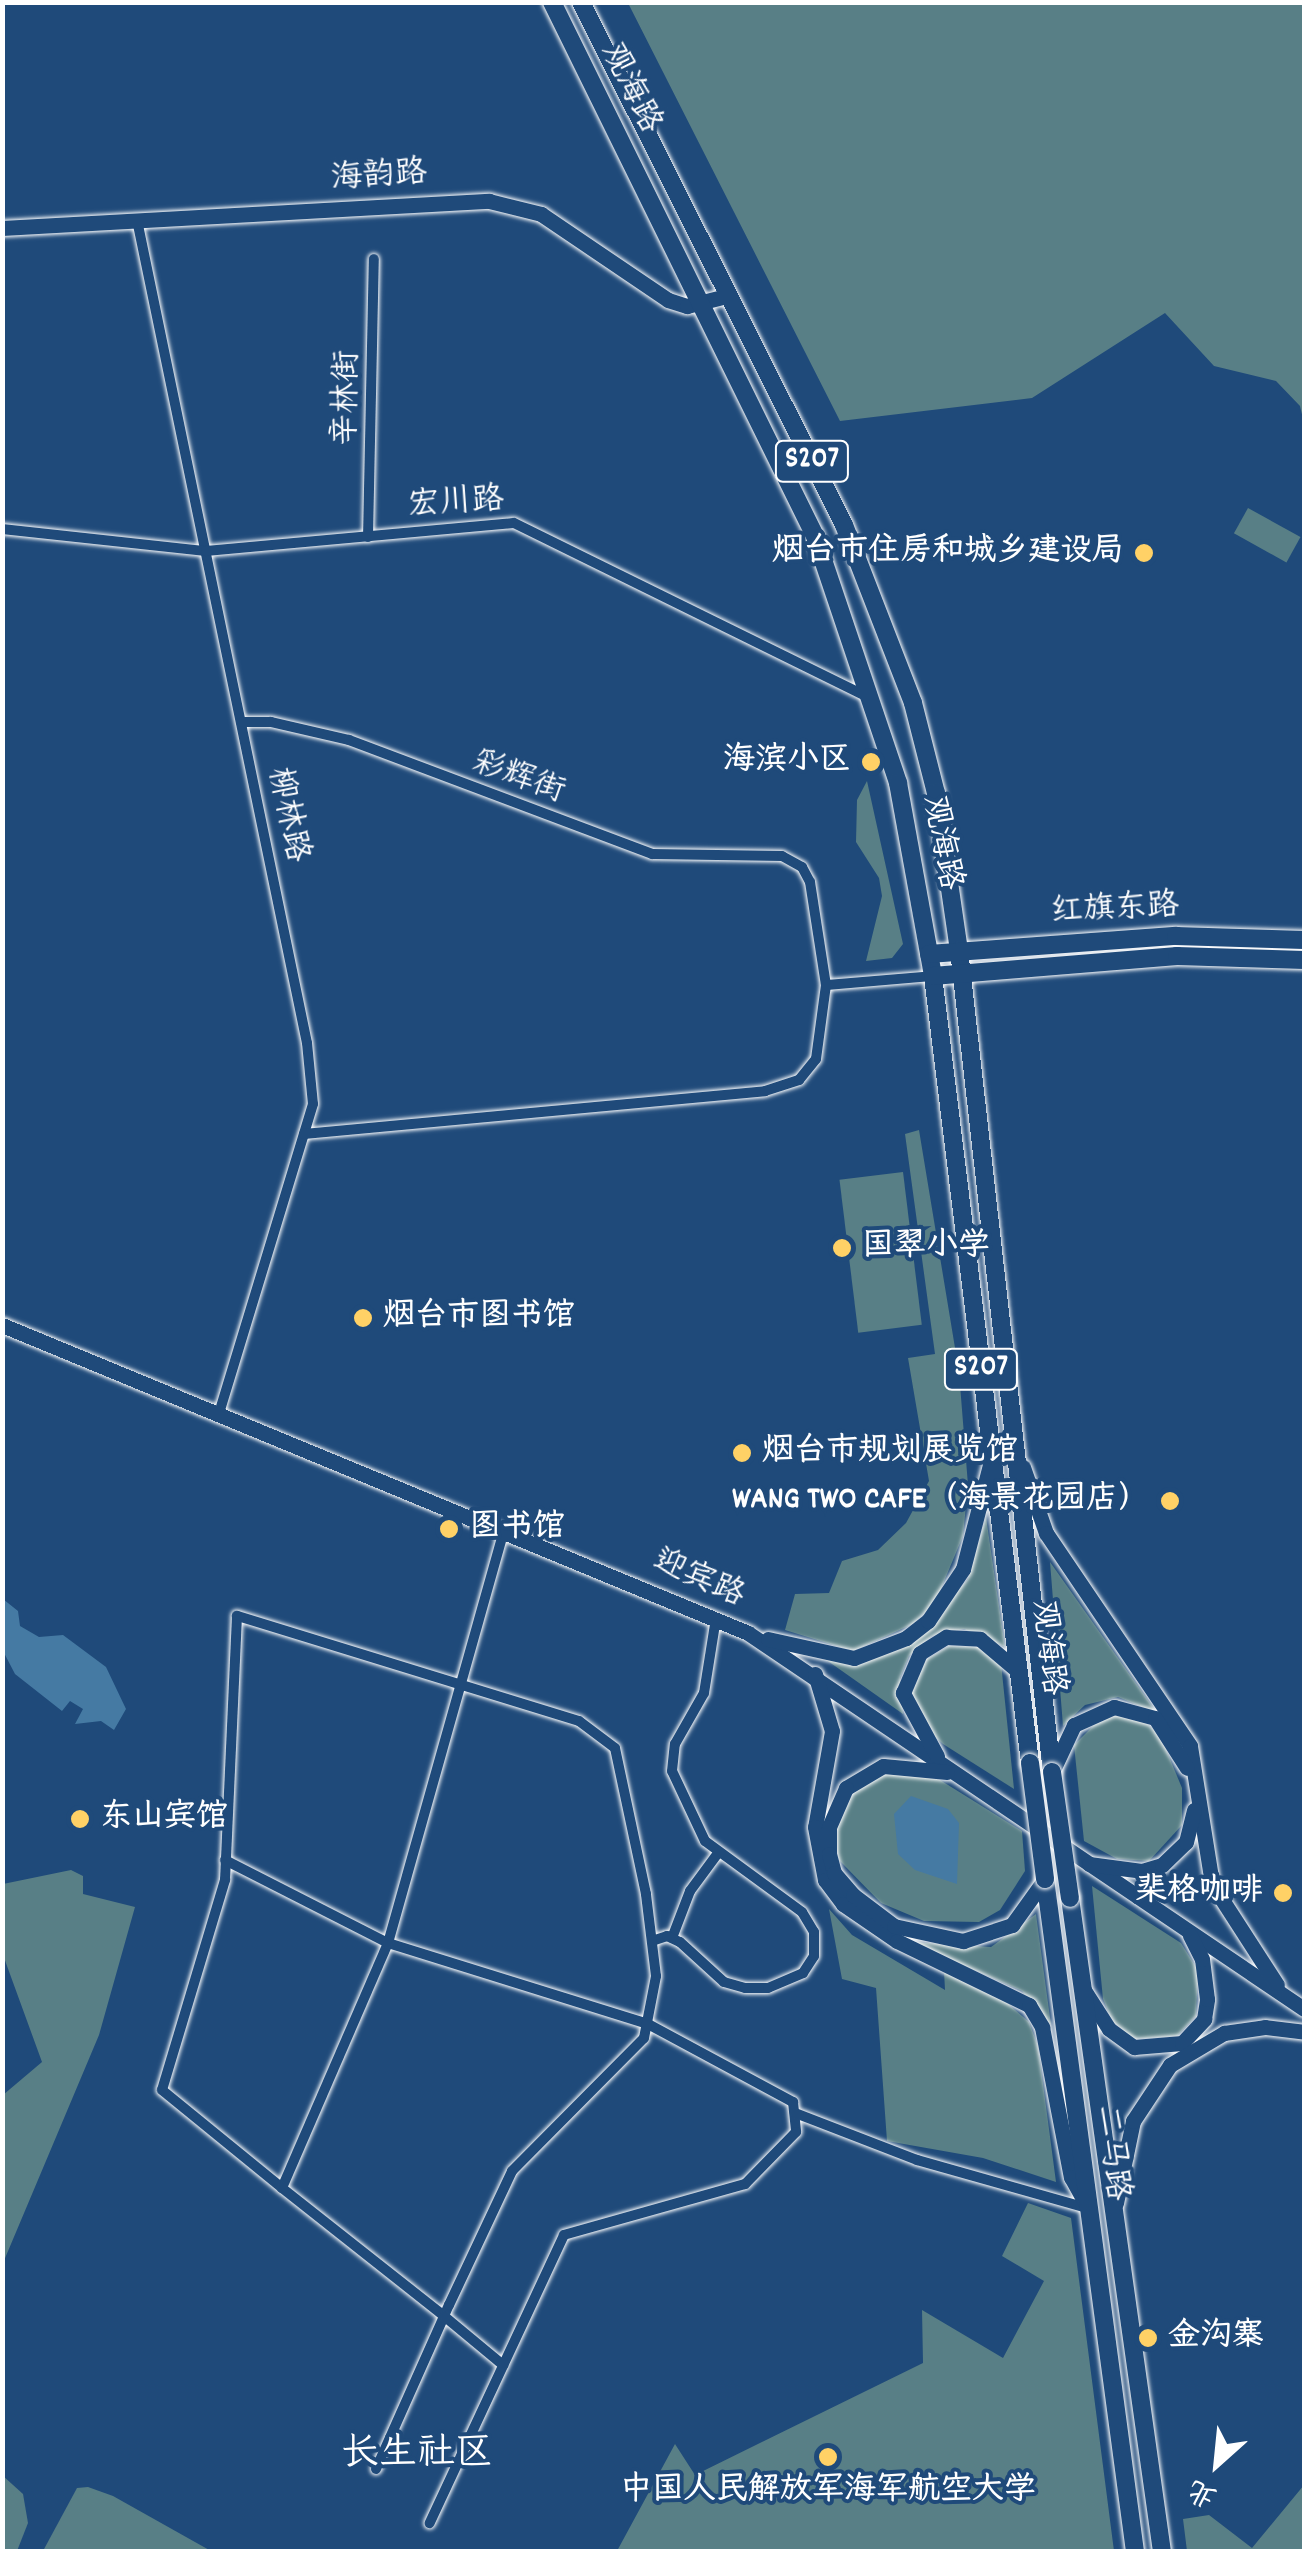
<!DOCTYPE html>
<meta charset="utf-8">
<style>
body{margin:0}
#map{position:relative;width:1307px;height:2554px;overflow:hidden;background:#1f4a7a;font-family:Dekko,"LXGW WenKai TC",sans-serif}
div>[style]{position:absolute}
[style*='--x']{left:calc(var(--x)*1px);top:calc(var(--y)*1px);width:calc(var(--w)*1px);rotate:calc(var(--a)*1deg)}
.green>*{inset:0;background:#587f86;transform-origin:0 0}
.water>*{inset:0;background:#457aa3}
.roads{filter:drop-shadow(0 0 2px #fff) drop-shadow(0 0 2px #fff)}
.street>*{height:10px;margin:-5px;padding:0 5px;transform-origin:5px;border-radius:5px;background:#1f4a7a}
.secondary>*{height:15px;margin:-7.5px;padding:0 7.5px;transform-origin:7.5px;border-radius:7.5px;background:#1f4a7a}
.primary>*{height:18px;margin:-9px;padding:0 9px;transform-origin:9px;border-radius:9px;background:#1f4a7a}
.bridges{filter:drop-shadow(0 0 2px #fff) drop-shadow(0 0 2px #fff)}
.primary-bridge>*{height:18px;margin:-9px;padding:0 9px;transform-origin:9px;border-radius:9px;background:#1f4a7a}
.dots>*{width:28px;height:28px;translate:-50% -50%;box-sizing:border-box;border:5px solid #1f4a7a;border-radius:50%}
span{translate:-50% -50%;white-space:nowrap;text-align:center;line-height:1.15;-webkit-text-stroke:8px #1f4a7a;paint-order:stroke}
.shield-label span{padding:2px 8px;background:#1f4a7a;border:2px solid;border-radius:8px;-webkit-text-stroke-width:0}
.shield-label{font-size:30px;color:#fff;font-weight:700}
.street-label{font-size:32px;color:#fff}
.poi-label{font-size:32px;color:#fff;font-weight:700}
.right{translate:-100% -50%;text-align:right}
.left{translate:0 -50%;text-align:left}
.quarter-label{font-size:38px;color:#fff}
.frame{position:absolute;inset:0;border:5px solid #fff;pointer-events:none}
.north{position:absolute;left:1167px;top:2414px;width:100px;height:100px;-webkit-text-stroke:8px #1f4a7a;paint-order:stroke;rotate:207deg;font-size:28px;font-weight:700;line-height:40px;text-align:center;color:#fff}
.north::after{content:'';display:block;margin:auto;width:35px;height:45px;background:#fff;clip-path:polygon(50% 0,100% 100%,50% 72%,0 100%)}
</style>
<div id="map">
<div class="green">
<div style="clip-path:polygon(628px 3px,1304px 3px,1304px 423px,1300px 406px,1276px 381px,1214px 366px,1165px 313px,1032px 398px,840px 421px)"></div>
<div style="left:1248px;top:508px;width:60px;height:29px;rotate:29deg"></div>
<div style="clip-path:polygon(867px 781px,903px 944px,892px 958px,866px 961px,882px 896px,879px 878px,856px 842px,857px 800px)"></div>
<div style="clip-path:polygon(919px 1130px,959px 1372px,968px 1485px,963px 1536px,935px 1603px,913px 1624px,853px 1651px,785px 1630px,795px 1594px,829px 1593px,842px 1561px,878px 1550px,906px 1523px,929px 1481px,908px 1358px,935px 1354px,905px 1134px)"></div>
<div style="left:903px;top:1172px;width:154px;height:64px;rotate:83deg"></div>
<div style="clip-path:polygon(986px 1517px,1005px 1647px,964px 1629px,932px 1636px,909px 1656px,900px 1678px,903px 1714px,825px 1659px,871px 1659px,919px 1637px,968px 1579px)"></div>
<div style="clip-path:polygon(1050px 1562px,1157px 1713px,1118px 1697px,1085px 1705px,1063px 1726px)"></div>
<div style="clip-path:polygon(949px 1646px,979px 1647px,1001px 1663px,1014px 1789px,943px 1744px,926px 1729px,910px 1698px,924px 1661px)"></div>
<div style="clip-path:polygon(1120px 1714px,1142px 1720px,1160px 1735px,1182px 1788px,1182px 1825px,1149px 1861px,1117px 1859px,1084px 1841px,1074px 1745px,1102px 1717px)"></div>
<div style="clip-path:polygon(893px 1772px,940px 1780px,1022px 1831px,1025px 1871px,1000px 1910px,979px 1922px,924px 1921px,881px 1903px,839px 1860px,834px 1837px,847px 1797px,859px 1784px)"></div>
<div style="clip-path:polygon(71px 1870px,83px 1876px,83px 1894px,135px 1907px,99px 2035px,3px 2263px,3px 2095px,42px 2062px,3px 1955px,3px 1884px)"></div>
<div style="clip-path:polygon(1092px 1886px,1181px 1943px,1198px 1970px,1196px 2016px,1177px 2036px,1134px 2039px,1112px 2021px,1103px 1999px)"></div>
<div style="clip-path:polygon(829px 1909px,852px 1935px,945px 1990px,944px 1971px,1007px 2003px,1029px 2022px,1038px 2046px,1056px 2182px,983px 2158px,887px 2141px,876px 1988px,842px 1979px)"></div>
<div style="clip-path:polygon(1036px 1914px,1051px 2025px,1022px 1991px,911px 1942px,991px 1947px)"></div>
<div style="clip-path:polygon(1028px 2203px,1071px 2218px,1114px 2551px,617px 2551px,675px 2444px,695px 2475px,923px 2363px,922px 2310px,1003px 2358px,1044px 2281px,1002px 2256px)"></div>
<div style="clip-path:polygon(2px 2475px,23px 2494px,28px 2523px,17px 2551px,3px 2551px)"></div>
<div style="clip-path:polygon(1304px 2485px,1304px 2551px,1187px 2551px,1183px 2519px,1209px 2515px,1252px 2548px)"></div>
<div style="clip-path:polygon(88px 2487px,113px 2496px,211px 2551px,43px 2551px,77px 2488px)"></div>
</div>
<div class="water">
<div style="clip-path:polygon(3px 1599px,18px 1611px,20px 1626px,39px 1637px,63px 1635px,106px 1667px,126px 1709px,114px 1730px,101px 1721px,75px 1724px,83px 1709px,70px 1701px,62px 1711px,15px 1674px,3px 1651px)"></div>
<div style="clip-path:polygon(911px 1796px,948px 1809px,959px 1823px,957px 1884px,915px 1870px,898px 1854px,894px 1814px)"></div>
</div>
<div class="roads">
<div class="street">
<div style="--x:137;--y:220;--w:840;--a:78.33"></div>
<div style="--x:307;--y:1043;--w:61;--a:84.4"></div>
<div style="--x:313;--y:1104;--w:323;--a:106.9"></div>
<div style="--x:2;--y:529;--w:205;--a:6.2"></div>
<div style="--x:206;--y:551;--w:309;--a:-5.2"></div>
<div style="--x:514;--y:523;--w:396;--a:26.2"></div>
<div style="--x:368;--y:537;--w:278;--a:-88.8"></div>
<div style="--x:242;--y:722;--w:29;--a:0"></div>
<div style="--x:271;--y:722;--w:80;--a:13"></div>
<div style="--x:349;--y:740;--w:324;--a:20.6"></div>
<div style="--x:652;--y:854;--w:130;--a:0.9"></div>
<div style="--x:782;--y:856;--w:23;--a:29"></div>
<div style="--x:802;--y:867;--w:17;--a:62"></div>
<div style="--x:810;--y:882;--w:104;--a:81.2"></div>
<div style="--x:304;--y:1134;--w:463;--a:-5.3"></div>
<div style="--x:765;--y:1091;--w:36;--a:-18"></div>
<div style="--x:799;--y:1080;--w:27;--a:-51"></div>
<div style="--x:816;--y:1059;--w:75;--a:-82.3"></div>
<div style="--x:826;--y:985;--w:107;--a:-4.8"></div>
<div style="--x:225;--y:1860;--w:183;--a:27"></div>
<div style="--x:388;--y:1943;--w:272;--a:17.3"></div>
<div style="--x:648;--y:2024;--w:165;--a:28.3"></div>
<div style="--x:793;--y:2102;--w:30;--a:84"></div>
<div style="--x:796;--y:2132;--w:73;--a:134.4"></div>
<div style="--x:745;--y:2184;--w:188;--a:164.3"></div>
<div style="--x:564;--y:2235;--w:318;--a:115"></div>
<div style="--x:672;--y:1938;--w:50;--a:-69"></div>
<div style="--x:690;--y:1891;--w:47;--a:-53.6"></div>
<div style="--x:652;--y:1941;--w:16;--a:-18"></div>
<div style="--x:667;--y:1936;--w:14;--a:25"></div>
<div style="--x:680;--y:1942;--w:59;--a:42.3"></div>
<div style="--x:724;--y:1982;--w:22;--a:16"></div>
<div style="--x:745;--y:1988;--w:23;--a:0"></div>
<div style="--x:768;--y:1988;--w:38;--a:-23"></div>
<div style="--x:803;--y:1973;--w:20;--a:-57"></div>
<div style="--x:814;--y:1956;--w:24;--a:-90"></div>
<div style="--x:814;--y:1932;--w:23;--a:-121"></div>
<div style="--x:802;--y:1912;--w:120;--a:-143.8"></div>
<div style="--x:705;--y:1841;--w:77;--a:-115.2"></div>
<div style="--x:672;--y:1771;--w:27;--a:-84"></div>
<div style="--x:675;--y:1744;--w:59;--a:-60.4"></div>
<div style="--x:704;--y:1693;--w:76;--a:-80.9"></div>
<div style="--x:795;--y:2113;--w:131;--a:21.1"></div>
<div style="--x:917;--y:2160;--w:177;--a:15.8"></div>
<div style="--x:282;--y:2188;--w:267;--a:-66.6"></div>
<div style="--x:388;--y:1943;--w:430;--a:-74.3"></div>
<div style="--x:376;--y:2469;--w:167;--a:-66"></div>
<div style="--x:444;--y:2316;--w:12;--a:-66"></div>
<div style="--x:449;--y:2305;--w:148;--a:-64.8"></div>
<div style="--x:512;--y:2171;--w:187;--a:-45.2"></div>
<div style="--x:644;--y:2038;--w:63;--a:-79"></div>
<div style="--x:656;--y:1976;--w:83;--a:-97"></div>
<div style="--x:646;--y:1894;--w:149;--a:-102"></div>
<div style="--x:615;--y:1748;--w:45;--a:-143.1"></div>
<div style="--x:579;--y:1721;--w:358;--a:-162.9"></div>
<div style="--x:237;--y:1616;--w:264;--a:92.6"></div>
<div style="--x:225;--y:1880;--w:219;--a:106.7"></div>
<div style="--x:162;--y:2090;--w:155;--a:39.2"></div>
<div style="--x:282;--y:2188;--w:206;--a:38.3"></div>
<div style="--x:444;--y:2316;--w:77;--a:39.7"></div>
</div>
<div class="secondary">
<div style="--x:2;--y:228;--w:488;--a:-3.2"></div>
<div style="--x:489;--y:201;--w:54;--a:14"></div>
<div style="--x:541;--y:214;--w:153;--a:34.1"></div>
<div style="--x:668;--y:300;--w:20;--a:18"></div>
<div style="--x:687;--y:306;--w:44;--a:-14.3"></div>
<div style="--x:2;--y:1325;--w:807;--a:22.43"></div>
<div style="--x:748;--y:1633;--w:671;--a:34.07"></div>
<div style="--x:1023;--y:1467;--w:70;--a:70.8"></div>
<div style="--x:1046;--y:1533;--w:257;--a:55.9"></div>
<div style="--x:1190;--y:1746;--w:140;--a:80.9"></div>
<div style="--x:1212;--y:1884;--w:120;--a:57.2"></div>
<div style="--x:768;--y:1639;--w:88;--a:12.5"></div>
<div style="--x:854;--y:1658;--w:56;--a:-21"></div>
<div style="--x:906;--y:1638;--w:28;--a:-38"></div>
<div style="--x:928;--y:1621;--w:63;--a:-56.1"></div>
<div style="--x:963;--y:1569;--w:112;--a:-75.5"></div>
<div style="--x:815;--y:1674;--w:59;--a:73.4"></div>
<div style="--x:832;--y:1731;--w:97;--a:100"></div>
<div style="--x:815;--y:1827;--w:54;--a:79.3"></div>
<div style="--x:825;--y:1880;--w:30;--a:53"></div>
<div style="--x:843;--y:1904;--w:65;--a:34.4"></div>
<div style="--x:897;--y:1941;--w:147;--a:25.9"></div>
<div style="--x:1029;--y:2005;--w:26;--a:59"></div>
<div style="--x:1042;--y:2027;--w:153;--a:79.1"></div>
<div style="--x:1071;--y:2177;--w:33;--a:61"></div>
<div style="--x:937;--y:1756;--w:72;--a:-118.4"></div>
<div style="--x:903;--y:1693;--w:43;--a:-67"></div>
<div style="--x:920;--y:1653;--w:31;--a:-32"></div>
<div style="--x:946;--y:1637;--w:34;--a:3"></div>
<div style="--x:980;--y:1639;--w:51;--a:40.2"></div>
<div style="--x:947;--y:1772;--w:64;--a:-174.6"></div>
<div style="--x:883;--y:1766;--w:43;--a:149.3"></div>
<div style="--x:846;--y:1788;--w:43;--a:113.6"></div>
<div style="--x:829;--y:1827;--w:27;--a:90"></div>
<div style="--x:829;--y:1854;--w:20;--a:75"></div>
<div style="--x:834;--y:1873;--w:29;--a:49"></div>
<div style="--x:853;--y:1895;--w:51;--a:37.1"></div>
<div style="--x:894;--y:1926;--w:71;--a:12.3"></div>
<div style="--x:963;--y:1941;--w:52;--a:-18.1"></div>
<div style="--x:1012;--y:1925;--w:57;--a:-54.3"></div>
<div style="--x:1052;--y:1772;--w:52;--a:-64.9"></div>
<div style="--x:1074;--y:1725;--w:44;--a:-24.2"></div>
<div style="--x:1114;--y:1707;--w:42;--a:15"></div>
<div style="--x:1155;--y:1718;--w:59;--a:57.4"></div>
<div style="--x:1089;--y:1864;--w:53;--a:7.5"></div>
<div style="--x:1142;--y:1871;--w:21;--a:-17"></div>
<div style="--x:1162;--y:1865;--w:33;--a:-44"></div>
<div style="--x:1186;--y:1842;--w:33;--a:-76"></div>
<div style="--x:1084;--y:1990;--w:46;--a:57.3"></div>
<div style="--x:1109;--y:2029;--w:31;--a:36"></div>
<div style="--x:1134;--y:2047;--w:48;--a:-4.8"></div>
<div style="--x:1182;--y:2043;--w:33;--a:-47"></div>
<div style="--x:1204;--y:2019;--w:20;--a:-81"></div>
<div style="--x:1207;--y:1999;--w:40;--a:-97.1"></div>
<div style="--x:1202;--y:1959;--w:27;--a:-117"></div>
<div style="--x:1116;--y:2203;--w:84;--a:-78.3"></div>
<div style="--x:1133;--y:2121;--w:67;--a:-56.5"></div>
<div style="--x:1170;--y:2065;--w:63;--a:-30.7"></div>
<div style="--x:1224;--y:2033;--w:41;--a:-8.3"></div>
<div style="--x:1265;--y:2027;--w:39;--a:7"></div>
</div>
<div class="primary">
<div style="--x:552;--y:2;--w:595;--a:63.78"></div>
<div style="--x:815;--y:536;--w:261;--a:71.4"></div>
<div style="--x:898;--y:783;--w:196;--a:79.7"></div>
<div style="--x:933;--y:976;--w:793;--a:82.97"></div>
<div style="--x:581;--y:2;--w:585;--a:63.3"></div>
<div style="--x:844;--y:525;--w:191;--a:68.8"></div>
<div style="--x:913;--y:703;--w:93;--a:75.7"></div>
<div style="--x:936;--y:793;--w:159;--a:81.7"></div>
<div style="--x:959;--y:950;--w:827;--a:83.55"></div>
<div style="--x:929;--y:954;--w:248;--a:-4.2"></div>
<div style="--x:1176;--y:936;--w:128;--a:1.8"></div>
<div style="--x:933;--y:976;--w:245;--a:-4.7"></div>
<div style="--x:1177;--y:956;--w:127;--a:1.8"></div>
<div style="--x:1045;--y:1879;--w:679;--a:82.38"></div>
<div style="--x:1070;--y:1898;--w:660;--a:81.99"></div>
</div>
</div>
<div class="bridges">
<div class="primary-bridge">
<div style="--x:1030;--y:1763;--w:117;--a:82.6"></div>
<div style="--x:1052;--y:1772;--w:127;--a:81.9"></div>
</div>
</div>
<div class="dots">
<div style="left:1144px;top:553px;background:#ffd166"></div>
<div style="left:871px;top:762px;background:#ffd166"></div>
<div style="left:842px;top:1248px;background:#ffd166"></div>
<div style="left:363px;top:1318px;background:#ffd166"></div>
<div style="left:742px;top:1453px;background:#ffd166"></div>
<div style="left:1170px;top:1501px;background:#ffd166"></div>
<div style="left:449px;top:1529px;background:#ffd166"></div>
<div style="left:80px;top:1819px;background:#ffd166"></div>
<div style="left:1283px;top:1893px;background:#ffd166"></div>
<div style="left:1148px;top:2338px;background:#ffd166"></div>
<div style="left:828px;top:2457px;background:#ffd166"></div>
</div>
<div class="shield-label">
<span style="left:812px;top:461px">S207</span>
<span style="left:981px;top:1369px">S207</span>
</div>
<div class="street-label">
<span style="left:629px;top:89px;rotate:63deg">观海路</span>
<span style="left:379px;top:178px;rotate:-4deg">海韵路</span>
<span style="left:349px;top:398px;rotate:-89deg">辛林街</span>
<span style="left:456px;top:505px;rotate:-4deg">宏川路</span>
<span style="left:518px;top:779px;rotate:20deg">彩辉街</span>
<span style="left:286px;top:815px;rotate:78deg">柳林路</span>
<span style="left:940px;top:843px;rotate:79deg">观海路</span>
<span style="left:1115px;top:911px;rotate:-3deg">红旗东路</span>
<span style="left:698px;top:1580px;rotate:24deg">迎宾路</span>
<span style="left:1046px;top:1648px;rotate:83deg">观海路</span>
<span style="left:1110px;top:2153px;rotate:83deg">二马路</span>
</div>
<div class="poi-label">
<span class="right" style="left:1124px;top:553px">烟台市住房和城乡建设局</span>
<span class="right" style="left:851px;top:762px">海滨小区</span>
<span class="left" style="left:862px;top:1248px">国翠小学</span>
<span class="left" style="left:383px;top:1318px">烟台市图书馆</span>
<span class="left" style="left:762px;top:1453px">烟台市规划展览馆</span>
<span class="right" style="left:1150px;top:1501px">WANG TWO CAFE（海景花园店）</span>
<span class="left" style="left:469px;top:1529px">图书馆</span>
<span class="left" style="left:100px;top:1819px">东山宾馆</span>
<span class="right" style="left:1263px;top:1893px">棐格咖啡</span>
<span class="left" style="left:1168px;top:2338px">金沟寨</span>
<span style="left:828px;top:2492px">中国人民解放军海军航空大学</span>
</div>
<div class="quarter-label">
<span style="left:417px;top:2456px">长生社区</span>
</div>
<div class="frame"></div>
<div class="north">北</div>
</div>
